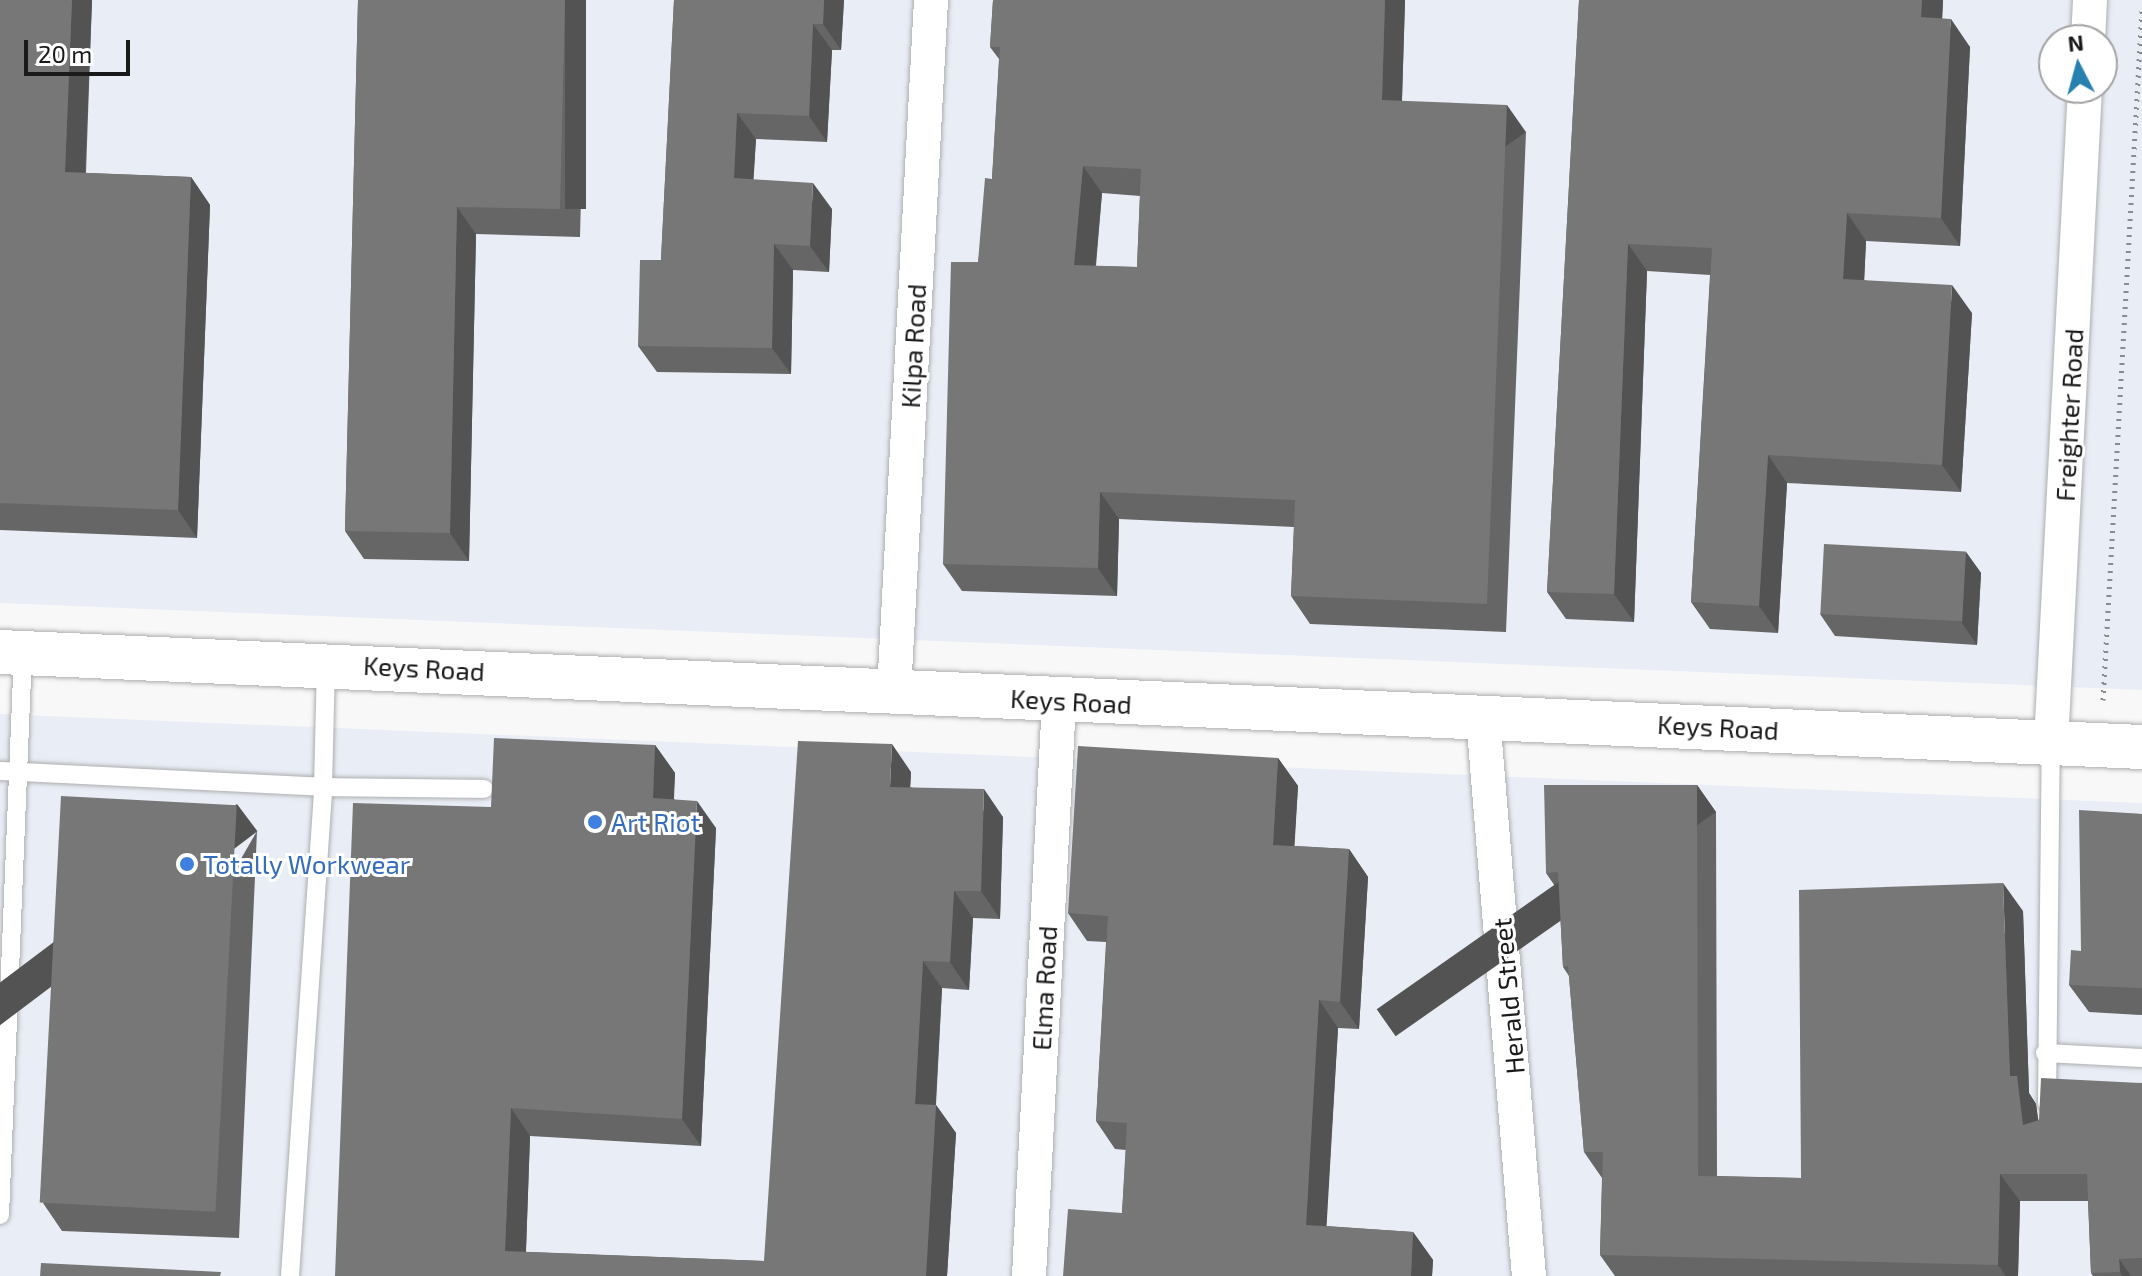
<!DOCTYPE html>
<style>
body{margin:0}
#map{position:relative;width:2142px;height:1276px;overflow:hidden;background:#f8f8f9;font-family:"Exo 2",sans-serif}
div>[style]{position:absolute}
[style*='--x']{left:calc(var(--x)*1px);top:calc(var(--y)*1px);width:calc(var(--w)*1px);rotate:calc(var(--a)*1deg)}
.built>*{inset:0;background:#e9eef6}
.path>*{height:5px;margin-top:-2.5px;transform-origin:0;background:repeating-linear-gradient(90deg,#8b8b8c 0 2px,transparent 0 8px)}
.roads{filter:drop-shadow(0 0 2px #adaeaf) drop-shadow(0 0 2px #adaeaf)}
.lane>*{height:18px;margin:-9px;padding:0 9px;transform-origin:9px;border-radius:9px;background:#fff}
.street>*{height:34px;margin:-17px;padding:0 17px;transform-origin:17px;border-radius:17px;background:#fff}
.secondary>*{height:44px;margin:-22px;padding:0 22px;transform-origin:22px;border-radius:22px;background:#fff}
.wall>*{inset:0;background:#666667}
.shaded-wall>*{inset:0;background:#535354;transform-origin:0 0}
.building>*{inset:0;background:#777778;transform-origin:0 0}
.dots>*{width:22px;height:22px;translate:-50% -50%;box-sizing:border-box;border:4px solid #fff;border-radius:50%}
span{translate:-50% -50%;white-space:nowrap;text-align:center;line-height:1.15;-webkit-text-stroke:6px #fff;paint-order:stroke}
.street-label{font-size:26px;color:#1a1a1b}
.shop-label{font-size:26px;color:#366cbe}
.left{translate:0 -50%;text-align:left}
.north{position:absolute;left:2038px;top:24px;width:80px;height:80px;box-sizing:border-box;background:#fff;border:2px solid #a3a3a4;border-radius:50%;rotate:354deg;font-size:22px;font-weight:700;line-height:32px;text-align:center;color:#1a1a1b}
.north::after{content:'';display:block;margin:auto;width:28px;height:36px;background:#2681af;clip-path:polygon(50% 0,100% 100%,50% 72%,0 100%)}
.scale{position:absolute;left:24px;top:40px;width:106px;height:36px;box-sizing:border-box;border:4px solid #1a1a1b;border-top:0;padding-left:10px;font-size:24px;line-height:28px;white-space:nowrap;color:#1a1a1b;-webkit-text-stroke:6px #fff;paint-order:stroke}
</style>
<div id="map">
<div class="built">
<div style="clip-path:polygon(evenodd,0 0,2142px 0,2142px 690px,0 603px,0 0,2054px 40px,2102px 40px,2102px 88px,2054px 88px,2054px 40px)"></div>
<div style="clip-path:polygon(0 714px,2142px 803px,2142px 1276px,0 1276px)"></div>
</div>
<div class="path">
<div style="--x:2103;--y:700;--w:692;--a:-86.77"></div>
</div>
<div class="roads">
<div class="lane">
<div style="--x:0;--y:771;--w:323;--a:2.8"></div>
<div style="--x:323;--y:787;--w:121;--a:-88.6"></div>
<div style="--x:2045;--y:1053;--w:97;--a:3"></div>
<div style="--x:2047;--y:1103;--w:360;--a:-89.4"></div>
<div style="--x:0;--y:1215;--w:562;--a:-87.66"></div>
<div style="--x:290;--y:1276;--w:490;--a:-86.1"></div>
<div style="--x:323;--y:787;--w:161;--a:0.7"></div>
</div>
<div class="street">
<div style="--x:2088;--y:40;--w:40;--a:-87.1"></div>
<div style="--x:894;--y:692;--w:693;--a:-86.94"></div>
<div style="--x:1483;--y:717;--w:561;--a:85.3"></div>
<div style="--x:2051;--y:743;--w:656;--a:-87.03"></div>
<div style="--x:1029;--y:1276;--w:576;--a:-87.01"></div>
</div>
<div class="secondary">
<div style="--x:0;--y:652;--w:2144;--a:2.54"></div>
</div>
</div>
<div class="wall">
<div style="clip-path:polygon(0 0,92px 0,86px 173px,191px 177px,210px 205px,197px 538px,0 530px)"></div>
<div style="clip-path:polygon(358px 0,586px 0,580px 237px,476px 234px,469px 561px,364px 559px,345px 531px)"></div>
<div style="clip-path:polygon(674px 0,844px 0,841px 50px,832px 50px,827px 142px,756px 139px,753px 180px,832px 209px,829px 272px,793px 270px,791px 374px,657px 372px,638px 346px,661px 260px)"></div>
<div style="clip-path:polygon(evenodd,993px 0,1405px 0,1402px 101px,1526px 132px,1506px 632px,1310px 624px,1291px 596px,1294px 527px,1119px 519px,1117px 596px,962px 591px,943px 564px,978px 262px,992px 179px,999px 59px,990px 47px,993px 0,1102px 193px,1140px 196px,1137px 267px,1096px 266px,1102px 193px)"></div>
<div style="clip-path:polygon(1579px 0,1943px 0,1942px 18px,1970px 47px,1960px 246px,1866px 241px,1864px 280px,1972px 313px,1961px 492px,1787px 483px,1778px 633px,1710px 629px,1691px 602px,1710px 275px,1647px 271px,1634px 622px,1566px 619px,1547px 592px)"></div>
<div style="clip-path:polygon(1966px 552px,1981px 573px,1977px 645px,1835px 636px,1820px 614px)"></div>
<div style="clip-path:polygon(655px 745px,675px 773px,674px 799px,716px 828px,701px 1146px,530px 1136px,526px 1252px,764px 1261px,911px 772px,910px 787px,1003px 817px,1000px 919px,973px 918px,969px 990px,942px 988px,936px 1105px,956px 1133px,947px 1276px,335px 1276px,491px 807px)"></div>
<div style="clip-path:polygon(1278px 758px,1298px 786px,1294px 846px,1349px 849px,1368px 877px,1359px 1029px,1338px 1028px,1326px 1226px,1413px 1232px,1433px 1260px,1432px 1276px,1063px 1276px,1122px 1213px,1126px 1150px,1115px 1149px,1096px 1121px,1106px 942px,1087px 941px,1068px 913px)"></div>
<div style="clip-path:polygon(1697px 785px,1716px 812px,1717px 1176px,1801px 1178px,2023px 911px,2029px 1093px,2036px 1104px,2038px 1120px,2142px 1083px,2142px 1276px,2093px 1276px,2091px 1273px,2088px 1201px,2020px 1201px,2018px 1276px,1615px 1276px,1600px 1255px,1602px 1178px,1584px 1152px,1569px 976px,1563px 967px,1559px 892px,1546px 873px)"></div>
<div style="clip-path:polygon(2142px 814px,2142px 1015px,2089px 1012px,2069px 985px,2081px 951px)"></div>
<div style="clip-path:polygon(257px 831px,239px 1238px,62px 1231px,43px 1203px)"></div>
</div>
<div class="shaded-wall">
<div style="clip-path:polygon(72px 0,92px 0,84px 200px,65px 172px)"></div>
<div style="left:565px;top:0;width:21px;height:209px"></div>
<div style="clip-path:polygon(824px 0,844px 0,841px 50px,823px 24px)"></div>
<div style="clip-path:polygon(1385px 0,1405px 0,1401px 128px,1382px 100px)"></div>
<div style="clip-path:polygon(1922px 0,1943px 0,1941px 45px,1921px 17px)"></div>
<div style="clip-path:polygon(1951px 19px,1970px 47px,1960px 246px,1941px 218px)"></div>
<div style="clip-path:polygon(813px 24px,832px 50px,827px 142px,809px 116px)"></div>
<div style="left:1507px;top:105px;width:33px;height:499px;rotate:55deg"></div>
<div style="clip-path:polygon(737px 113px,756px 139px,752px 205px,734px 178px)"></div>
<div style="clip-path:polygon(1083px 166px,1102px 193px,1093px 292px,1074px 265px)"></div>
<div style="clip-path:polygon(191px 177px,210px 205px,197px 538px,178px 510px)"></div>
<div style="clip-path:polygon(813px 183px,832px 209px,829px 272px,810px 246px)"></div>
<div style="clip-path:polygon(457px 207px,476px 234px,469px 561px,450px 533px)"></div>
<div style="clip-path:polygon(1847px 213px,1866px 241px,1863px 307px,1843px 279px)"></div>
<div style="clip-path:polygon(774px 244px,793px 270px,791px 374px,772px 348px)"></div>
<div style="clip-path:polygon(1628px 244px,1647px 271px,1634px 622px,1614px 594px)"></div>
<div style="clip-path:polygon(1952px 285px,1972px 313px,1961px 492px,1942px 465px)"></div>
<div style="clip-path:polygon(1768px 455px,1787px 483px,1778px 633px,1759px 606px)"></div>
<div style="clip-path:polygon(1100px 492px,1119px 519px,1117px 596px,1098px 568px)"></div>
<div style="clip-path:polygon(1966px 552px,1981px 573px,1977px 645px,1962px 623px)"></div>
<div style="clip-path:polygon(892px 744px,911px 772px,909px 814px,890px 787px)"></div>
<div style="clip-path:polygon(655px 745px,675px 773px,672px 826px,653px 798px)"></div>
<div style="clip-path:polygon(1278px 758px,1298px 786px,1293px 872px,1273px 845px)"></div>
<div style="left:1697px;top:785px;width:33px;height:391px;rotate:55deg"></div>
<div style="clip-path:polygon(984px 789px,1003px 817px,1000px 919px,981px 891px)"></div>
<div style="clip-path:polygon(697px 801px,716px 828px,701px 1146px,682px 1119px)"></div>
<div style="left:237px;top:804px;width:34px;height:406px;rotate:53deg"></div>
<div style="clip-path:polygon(1349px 849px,1368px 877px,1359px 1029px,1340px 1002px)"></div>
<div style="clip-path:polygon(2003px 883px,2023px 911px,2029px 1093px,2036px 1104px,2043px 1153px,2023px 1125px,2010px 1076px)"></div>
<div style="clip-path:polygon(954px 891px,973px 918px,969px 990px,950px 962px)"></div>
<div style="clip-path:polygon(923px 961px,942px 988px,934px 1132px,915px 1104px)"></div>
<div style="clip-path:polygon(1319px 1000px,1338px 1028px,1325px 1253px,1306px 1225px)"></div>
<div style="clip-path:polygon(936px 1105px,956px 1133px,947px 1276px,926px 1276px)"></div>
<div style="clip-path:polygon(511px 1108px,530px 1136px,525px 1276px,505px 1251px)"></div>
<div style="clip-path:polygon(2000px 1174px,2020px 1201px,2018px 1276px,2006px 1276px,1998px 1265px)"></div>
<div style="clip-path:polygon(1413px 1232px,1433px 1260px,1432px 1276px,1411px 1276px)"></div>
<div style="clip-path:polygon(2119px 1259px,2131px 1276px,2123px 1276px,2120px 1272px)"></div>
</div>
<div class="building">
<div style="clip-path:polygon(0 0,72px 0,65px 172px,191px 177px,178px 510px,0 503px)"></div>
<div style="clip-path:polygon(358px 0,565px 0,560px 209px,457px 207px,450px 533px,345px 531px)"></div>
<div style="clip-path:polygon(674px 0,824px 0,823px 24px,813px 24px,809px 116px,737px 113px,734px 178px,813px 183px,810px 246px,774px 244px,772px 348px,638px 346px,640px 260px,661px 260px)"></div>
<div style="clip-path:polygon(evenodd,993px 0,1385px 0,1382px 100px,1507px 105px,1487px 604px,1291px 596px,1295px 500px,1100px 492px,1098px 568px,943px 564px,951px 262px,978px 262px,985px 178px,992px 179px,1000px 47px,990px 47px,993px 0,1083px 166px,1141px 169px,1137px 267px,1074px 265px,1083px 166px)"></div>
<div style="clip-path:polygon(1579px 0,1922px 0,1921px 17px,1951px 19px,1941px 218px,1847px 213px,1843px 279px,1952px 285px,1942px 465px,1768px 455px,1759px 606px,1691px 602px,1712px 248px,1628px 244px,1614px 594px,1547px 592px)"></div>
<div style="left:1824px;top:544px;width:142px;height:70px;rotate:3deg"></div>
<div style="clip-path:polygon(494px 738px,655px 745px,653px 798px,697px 801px,682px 1119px,511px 1108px,505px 1251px,764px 1261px,798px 741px,892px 744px,890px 787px,984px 789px,981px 891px,954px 891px,950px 962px,923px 961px,915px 1104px,936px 1105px,926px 1276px,335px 1276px,353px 803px,491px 807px)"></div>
<div style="clip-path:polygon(1078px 746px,1278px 758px,1273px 845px,1349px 849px,1340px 1002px,1319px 1000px,1306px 1225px,1413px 1232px,1411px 1276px,1063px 1276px,1068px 1209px,1122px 1213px,1127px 1123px,1096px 1121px,1108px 916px,1068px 913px)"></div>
<div style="clip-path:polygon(1544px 785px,1697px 785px,1698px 1176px,1801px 1178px,1799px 890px,2003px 883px,2010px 1076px,2017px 1076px,2023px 1125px,2039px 1120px,2041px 1078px,2142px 1083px,2142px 1258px,2119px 1259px,2120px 1272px,2091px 1273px,2087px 1174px,2000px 1174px,1998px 1265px,1600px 1255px,1603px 1152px,1584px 1152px,1568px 966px,1563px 967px,1558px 872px,1546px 873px)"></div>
<div style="left:61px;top:796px;width:176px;height:407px;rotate:3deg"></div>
<div style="clip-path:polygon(2079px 810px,2142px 814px,2142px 988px,2069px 985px,2071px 950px,2081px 951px)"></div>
<div style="clip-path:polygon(41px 1263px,221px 1272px,220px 1276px,40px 1276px)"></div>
</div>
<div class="dots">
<div style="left:595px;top:822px;background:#3f7fe0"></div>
<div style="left:187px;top:864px;background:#3f7fe0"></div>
</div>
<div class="street-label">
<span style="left:913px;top:346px;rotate:-87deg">Kilpa Road</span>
<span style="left:2069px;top:415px;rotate:-87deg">Freighter Road</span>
<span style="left:424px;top:668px;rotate:3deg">Keys Road</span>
<span style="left:1071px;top:701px;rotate:3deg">Keys Road</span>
<span style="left:1718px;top:727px;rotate:3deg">Keys Road</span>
<span style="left:1044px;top:988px;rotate:-87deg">Elma Road</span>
<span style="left:1508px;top:996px;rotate:-95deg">Herald Street</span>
</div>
<div class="shop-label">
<span class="left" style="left:611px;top:822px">Art Riot</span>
<span class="left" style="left:203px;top:864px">Totally Workwear</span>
</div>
<div class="north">N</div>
<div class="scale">20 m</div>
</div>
